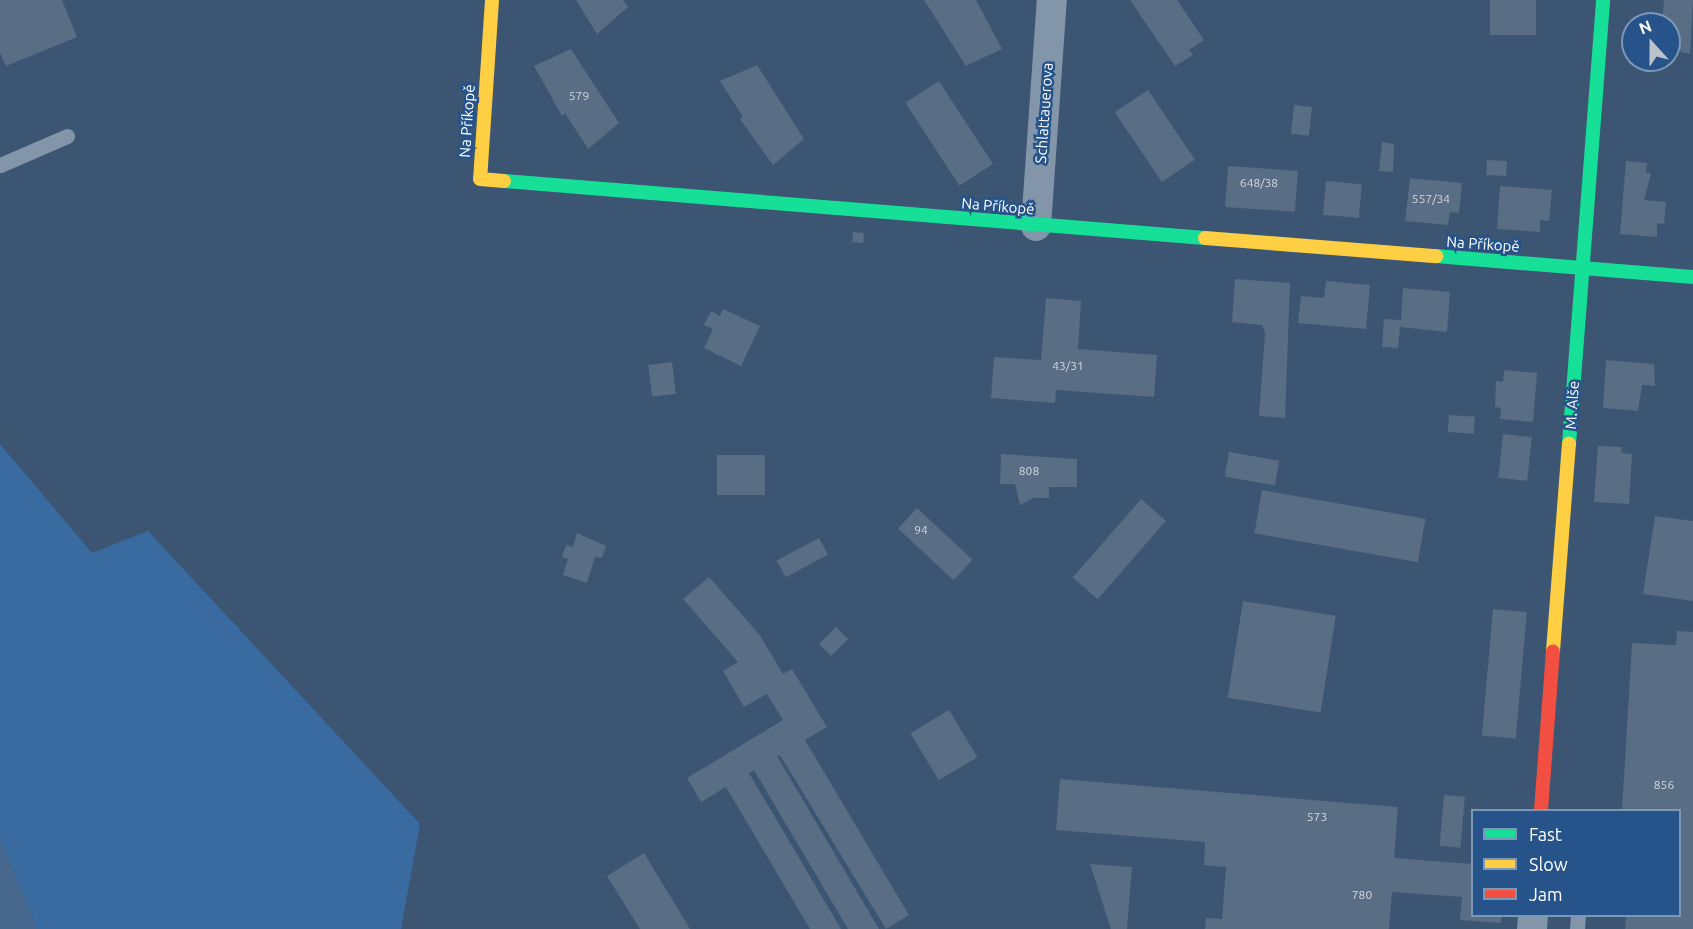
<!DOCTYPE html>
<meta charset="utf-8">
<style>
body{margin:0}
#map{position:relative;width:1693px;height:929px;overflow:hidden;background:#3c5573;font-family:Ubuntu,sans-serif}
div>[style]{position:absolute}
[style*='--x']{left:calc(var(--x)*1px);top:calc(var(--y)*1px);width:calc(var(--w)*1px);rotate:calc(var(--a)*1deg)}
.green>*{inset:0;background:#396aa0}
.water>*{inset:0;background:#47678d}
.building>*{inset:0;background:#596d85;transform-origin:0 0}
.lane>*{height:15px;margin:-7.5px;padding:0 7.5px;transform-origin:7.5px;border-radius:7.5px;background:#8395a8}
.street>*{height:30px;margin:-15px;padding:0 15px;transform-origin:15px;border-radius:15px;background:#8395a8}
.fast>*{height:14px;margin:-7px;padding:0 7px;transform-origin:7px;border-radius:7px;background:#16e098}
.slow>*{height:14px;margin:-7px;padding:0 7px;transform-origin:7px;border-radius:7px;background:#ffcf43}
.jam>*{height:14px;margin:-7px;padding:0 7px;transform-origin:7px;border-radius:7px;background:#f24e42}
span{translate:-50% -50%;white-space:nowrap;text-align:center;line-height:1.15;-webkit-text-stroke:5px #25538a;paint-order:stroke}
.number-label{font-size:12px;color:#d6dae0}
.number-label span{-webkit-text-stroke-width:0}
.street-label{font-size:15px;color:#fff}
.legend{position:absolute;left:1471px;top:809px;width:210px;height:108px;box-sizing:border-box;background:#25538a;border:2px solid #7c98b9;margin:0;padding:8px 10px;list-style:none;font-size:18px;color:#fff}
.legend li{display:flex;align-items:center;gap:12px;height:30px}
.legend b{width:30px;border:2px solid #7c98b9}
.north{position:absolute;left:1621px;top:12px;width:60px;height:60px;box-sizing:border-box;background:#25538a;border:2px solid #7c98b9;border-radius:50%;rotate:339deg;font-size:16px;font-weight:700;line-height:24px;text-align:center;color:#fff}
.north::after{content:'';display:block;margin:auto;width:21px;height:27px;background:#bbc4ce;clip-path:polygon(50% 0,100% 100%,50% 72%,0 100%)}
</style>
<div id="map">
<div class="green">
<div style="clip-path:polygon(0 444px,92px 553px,148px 531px,420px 824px,401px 929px,37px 929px,0 839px)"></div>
</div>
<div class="water">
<div style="clip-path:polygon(0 839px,37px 929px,0 929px)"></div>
</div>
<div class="building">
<div style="clip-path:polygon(0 0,62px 0,77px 37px,6px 66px,0 53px)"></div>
<div style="clip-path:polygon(576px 0,623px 0,628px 7px,597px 34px)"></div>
<div style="clip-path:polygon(924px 0,976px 0,1002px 49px,966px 66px)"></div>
<div style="clip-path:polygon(1130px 0,1177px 0,1204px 40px,1189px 50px,1193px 55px,1175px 66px)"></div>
<div style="left:1490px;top:0;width:46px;height:35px"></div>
<div style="clip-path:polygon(1664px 0,1693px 0,1690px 54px,1681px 52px,1677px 43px,1669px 43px,1669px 24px,1662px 24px)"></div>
<div style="clip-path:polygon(571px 49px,619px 123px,588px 149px,565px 113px,562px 116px,534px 66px)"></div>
<div style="clip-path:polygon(757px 65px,804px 139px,773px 165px,740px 119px,743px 117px,720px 81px)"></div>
<div style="left:939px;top:81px;width:99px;height:40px;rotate:57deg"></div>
<div style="left:1148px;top:90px;width:84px;height:40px;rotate:56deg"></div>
<div style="left:1294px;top:105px;width:18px;height:29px;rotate:6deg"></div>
<div style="clip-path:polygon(1382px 142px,1394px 144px,1393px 172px,1379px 171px)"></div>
<div style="left:1487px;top:160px;width:20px;height:15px;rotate:3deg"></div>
<div style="clip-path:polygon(1626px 161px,1647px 163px,1646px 173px,1651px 173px,1644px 200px,1666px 202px,1664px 224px,1657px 223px,1657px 237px,1620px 234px)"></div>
<div style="left:1228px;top:166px;width:70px;height:41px;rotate:4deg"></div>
<div style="clip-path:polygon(1410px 178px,1462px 183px,1459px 213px,1450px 212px,1448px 225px,1405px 221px)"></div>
<div style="left:1326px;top:181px;width:36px;height:34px;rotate:5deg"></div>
<div style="clip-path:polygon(1500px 186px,1552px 190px,1549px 221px,1540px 220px,1540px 232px,1497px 229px)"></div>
<div style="left:853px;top:232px;width:11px;height:10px;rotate:5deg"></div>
<div style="clip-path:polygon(1235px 279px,1290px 283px,1285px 418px,1259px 416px,1265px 333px,1262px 325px,1232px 322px)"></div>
<div style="clip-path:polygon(1326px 281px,1370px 285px,1366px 329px,1298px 323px,1301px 296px,1324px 298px)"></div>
<div style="clip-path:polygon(1403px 288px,1450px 292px,1447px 332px,1400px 327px,1398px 348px,1382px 347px,1384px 319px,1401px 320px)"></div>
<div style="clip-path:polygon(1046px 298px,1081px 301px,1078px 349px,1157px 355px,1154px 397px,1056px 390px,1055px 403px,991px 398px,994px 357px,1041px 360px)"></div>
<div style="clip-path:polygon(723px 309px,760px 326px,741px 366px,704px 348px,713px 329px,704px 325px,711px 311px,720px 316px)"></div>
<div style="clip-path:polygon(1606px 360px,1654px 364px,1655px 386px,1642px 385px,1638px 411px,1603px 408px)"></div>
<div style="left:672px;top:362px;width:32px;height:24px;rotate:83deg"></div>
<div style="clip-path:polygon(1504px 370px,1537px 373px,1533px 422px,1500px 419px,1501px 408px,1495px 407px,1496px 381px,1503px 382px)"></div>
<div style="left:1449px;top:415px;width:26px;height:17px;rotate:4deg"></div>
<div style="left:1503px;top:434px;width:29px;height:44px;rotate:6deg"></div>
<div style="clip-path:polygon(1598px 446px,1622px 447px,1621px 453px,1632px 454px,1629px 504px,1594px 502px)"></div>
<div style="left:1229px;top:452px;width:51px;height:25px;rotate:10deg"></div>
<div style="clip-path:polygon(1001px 454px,1077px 459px,1077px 487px,1049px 487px,1049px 498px,1033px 498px,1020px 505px,1015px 484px,1000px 484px)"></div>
<div style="left:717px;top:455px;width:48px;height:40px"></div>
<div style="left:1262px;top:490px;width:166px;height:44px;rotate:10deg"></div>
<div style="left:1141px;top:499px;width:33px;height:104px;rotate:41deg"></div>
<div style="left:917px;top:508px;width:76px;height:28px;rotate:43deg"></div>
<div style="clip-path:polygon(1655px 516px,1693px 521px,1693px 601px,1643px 594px)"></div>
<div style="clip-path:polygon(577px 533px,606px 546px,602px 558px,595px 557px,587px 583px,563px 575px,568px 559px,562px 557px,566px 545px,573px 547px)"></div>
<div style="left:819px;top:538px;width:19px;height:48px;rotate:62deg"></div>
<div style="clip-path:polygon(709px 577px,759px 634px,783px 674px,792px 669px,827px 727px,805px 740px,909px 915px,886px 929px,780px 755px,777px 756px,879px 929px,848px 929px,754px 770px,749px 773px,841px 929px,810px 929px,726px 787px,701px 802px,687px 778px,783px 720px,767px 694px,744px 707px,723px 671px,738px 662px,683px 599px)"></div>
<div style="left:1243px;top:601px;width:94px;height:98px;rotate:9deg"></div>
<div style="left:1493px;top:609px;width:34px;height:127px;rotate:5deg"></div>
<div style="left:836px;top:627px;width:17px;height:24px;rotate:45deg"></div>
<div style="clip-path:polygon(1677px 631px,1693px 632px,1693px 929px,1625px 929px,1626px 916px,1680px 916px,1680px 810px,1622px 810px,1632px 643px,1676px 645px)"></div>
<div style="left:949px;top:710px;width:55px;height:45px;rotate:59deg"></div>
<div style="clip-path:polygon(1060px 779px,1398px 807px,1394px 858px,1472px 864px,1472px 916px,1502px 916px,1501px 923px,1460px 920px,1462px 897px,1392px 892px,1389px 929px,1205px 929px,1206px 918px,1222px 919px,1226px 867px,1204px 865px,1205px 842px,1056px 830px)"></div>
<div style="left:1444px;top:795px;width:21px;height:51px;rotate:5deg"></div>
<div style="clip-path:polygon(644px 853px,690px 929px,640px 929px,607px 876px)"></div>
<div style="clip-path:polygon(1090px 864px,1132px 867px,1127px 929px,1111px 929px)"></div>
</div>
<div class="lane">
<div style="--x:0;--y:165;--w:73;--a:-23.4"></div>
<div style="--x:1577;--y:929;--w:13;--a:-86"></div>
</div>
<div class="street">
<div style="--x:1036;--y:226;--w:227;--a:-86"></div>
<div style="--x:1532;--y:929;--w:13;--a:-86"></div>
</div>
<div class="fast">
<div style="--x:504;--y:181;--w:703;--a:4.65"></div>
<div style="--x:1436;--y:256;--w:258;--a:4.7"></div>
<div style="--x:1569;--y:444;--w:445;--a:-85.6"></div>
</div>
<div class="slow">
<div style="--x:492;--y:0;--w:179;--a:93.8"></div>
<div style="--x:480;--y:179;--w:24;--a:5"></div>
<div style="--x:1205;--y:238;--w:232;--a:4.5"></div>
<div style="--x:1553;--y:651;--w:208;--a:-85.6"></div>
</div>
<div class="jam">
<div style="--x:1541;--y:810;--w:159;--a:-85.7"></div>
</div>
<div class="number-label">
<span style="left:579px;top:96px">579</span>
<span style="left:1259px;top:183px">648/38</span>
<span style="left:1431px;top:199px">557/34</span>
<span style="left:1068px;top:366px">43/31</span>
<span style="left:1029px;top:471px">808</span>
<span style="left:921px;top:530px">94</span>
<span style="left:1664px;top:785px">856</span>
<span style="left:1317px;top:817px">573</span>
<span style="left:1362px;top:895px">780</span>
</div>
<div class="street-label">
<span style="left:1044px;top:113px;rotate:-86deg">Schlattauerova</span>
<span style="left:467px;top:121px;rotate:-86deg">Na Příkopě</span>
<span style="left:998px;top:206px;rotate:5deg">Na Příkopě</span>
<span style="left:1483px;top:244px;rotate:4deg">Na Příkopě</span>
<span style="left:1572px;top:405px;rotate:-86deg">M. Alše</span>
</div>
<ul class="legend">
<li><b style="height:8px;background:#16e098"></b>Fast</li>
<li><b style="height:8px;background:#ffcf43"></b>Slow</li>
<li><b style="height:8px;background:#f24e42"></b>Jam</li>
</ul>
<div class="north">N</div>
</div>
